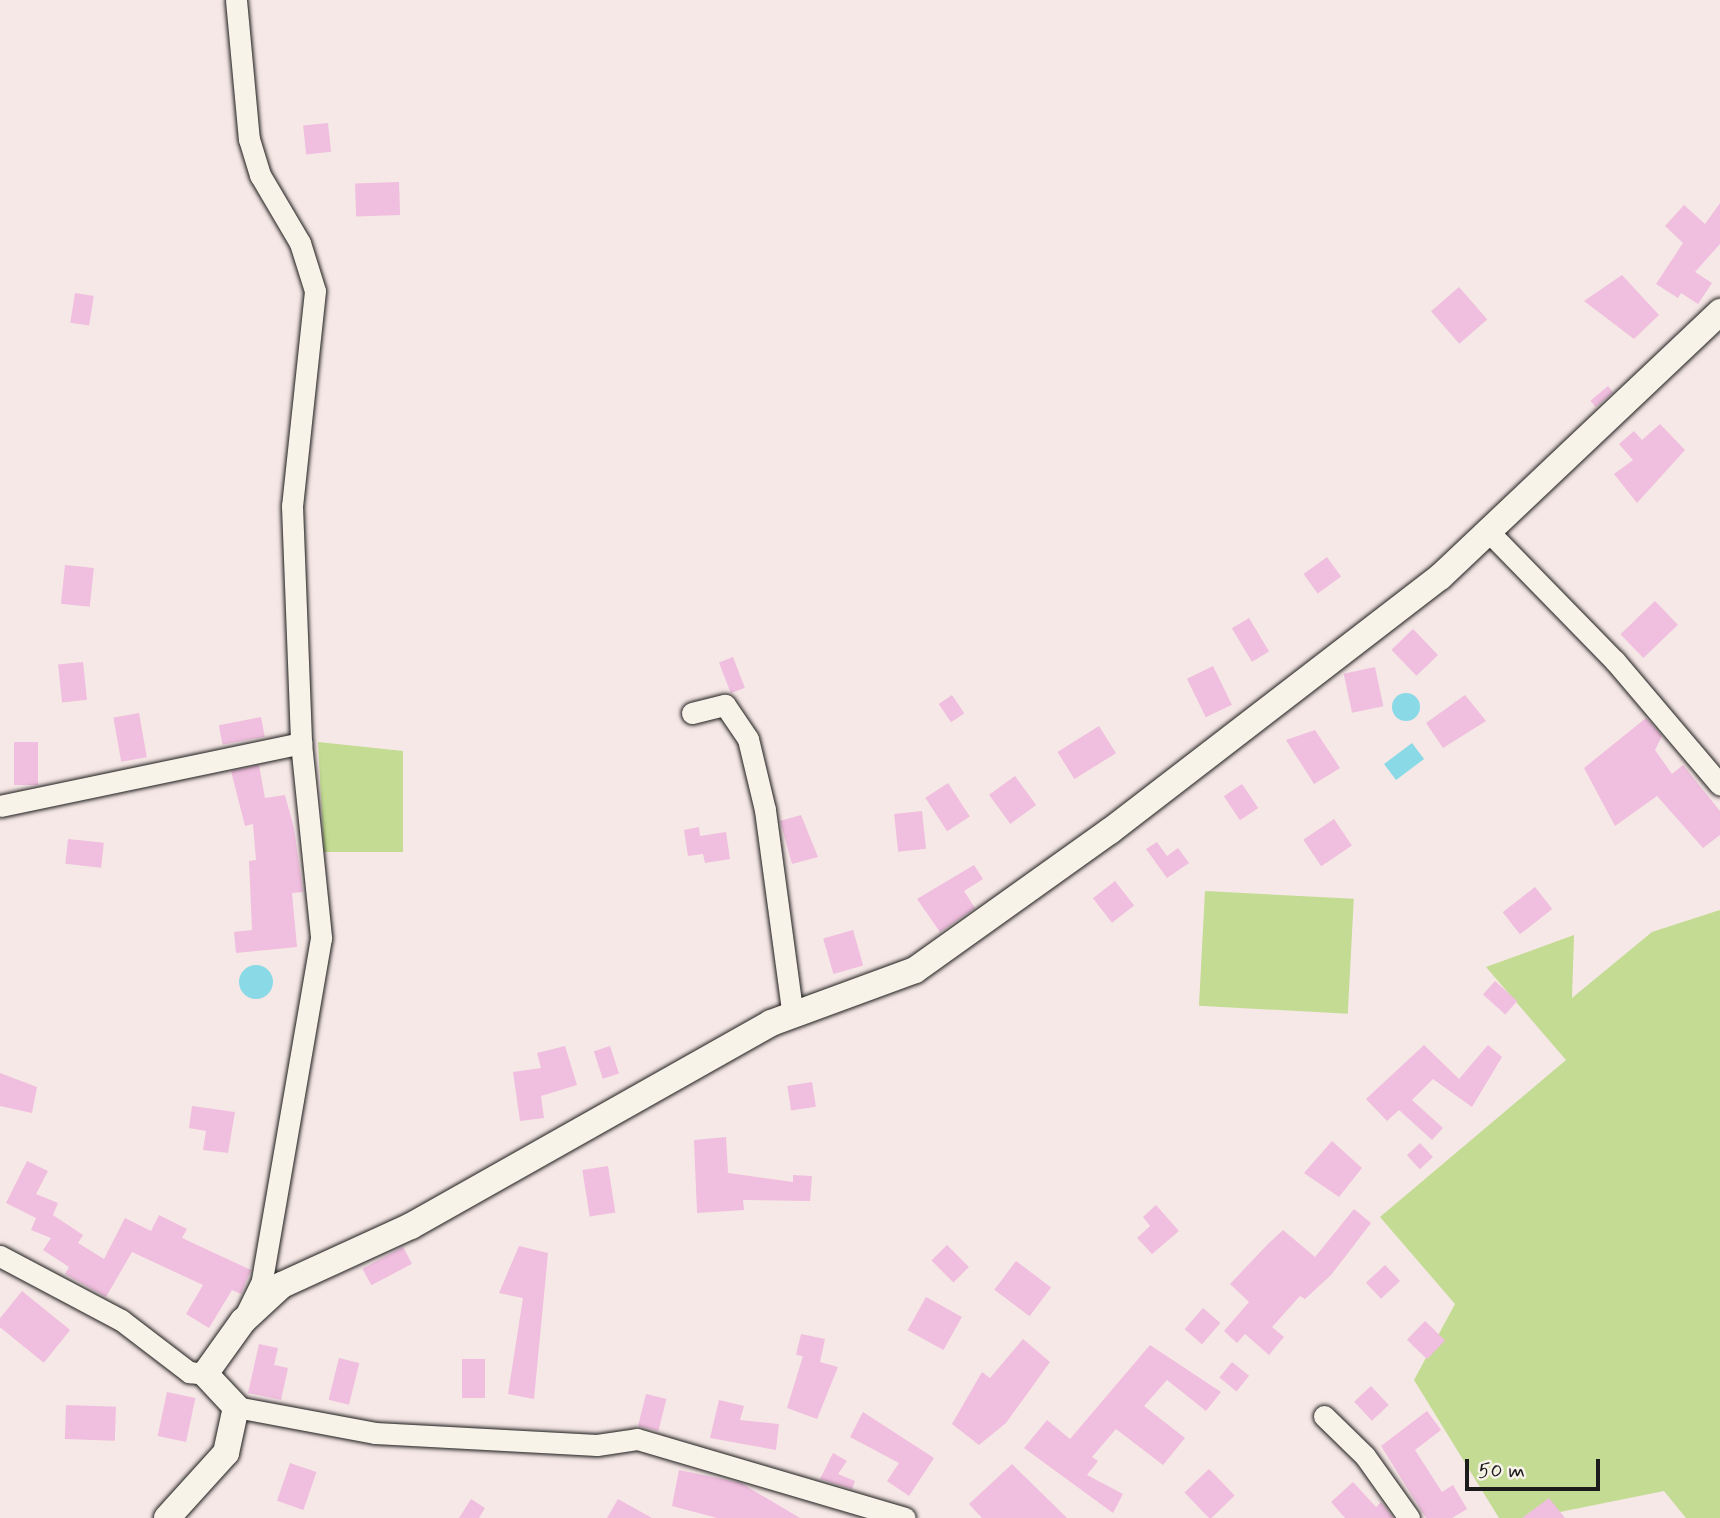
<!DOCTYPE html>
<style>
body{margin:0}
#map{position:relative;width:1720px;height:1518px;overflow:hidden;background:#f6e8e6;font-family:Mynerve,sans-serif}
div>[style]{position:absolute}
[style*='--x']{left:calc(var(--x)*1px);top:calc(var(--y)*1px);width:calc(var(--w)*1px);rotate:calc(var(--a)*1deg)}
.green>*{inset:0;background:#c3db92;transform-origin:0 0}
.water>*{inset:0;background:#8ad9e6;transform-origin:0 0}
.round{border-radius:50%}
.building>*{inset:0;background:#f0bede;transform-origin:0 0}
.roads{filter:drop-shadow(0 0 2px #1c1c1c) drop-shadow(0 0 2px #1c1c1c)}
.minor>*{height:21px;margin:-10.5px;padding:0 10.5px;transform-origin:10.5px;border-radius:10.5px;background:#f7f3e8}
.tertiary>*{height:26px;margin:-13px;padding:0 13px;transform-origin:13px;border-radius:13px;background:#f7f3e8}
span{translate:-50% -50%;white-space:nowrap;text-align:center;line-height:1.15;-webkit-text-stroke:7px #f7f3e8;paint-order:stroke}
.scale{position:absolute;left:1465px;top:1459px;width:135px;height:32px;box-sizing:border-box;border:4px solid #1c1c1c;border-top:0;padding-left:9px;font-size:21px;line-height:24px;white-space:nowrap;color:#1c1c1c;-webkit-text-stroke:5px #f7f3e8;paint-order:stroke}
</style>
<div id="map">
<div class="green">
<div style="clip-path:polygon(318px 742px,403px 751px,403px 852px,324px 852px)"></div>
<div style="left:1205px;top:891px;width:149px;height:115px;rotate:3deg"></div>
<div style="clip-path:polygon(1720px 910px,1720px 1518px,1686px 1518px,1664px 1491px,1530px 1518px,1499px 1518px,1414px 1380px,1455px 1304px,1380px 1217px,1566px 1060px,1486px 967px,1574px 935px,1572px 998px,1652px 932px)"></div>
</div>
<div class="water">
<div class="round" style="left:1392px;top:693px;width:28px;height:28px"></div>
<div style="left:1412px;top:743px;width:20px;height:35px;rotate:53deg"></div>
<div class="round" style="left:239px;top:965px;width:34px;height:34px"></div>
</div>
<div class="building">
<div style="left:328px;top:123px;width:29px;height:25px;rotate:84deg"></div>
<div style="left:399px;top:182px;width:33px;height:44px;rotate:88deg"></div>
<div style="clip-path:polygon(1720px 203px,1720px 244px,1695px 272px,1712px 283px,1698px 304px,1681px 293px,1678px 298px,1656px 284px,1683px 243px,1665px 226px,1684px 205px,1705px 224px)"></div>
<div style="clip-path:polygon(1622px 275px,1659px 315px,1634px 339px,1584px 301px)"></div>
<div style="left:1459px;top:287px;width:43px;height:37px;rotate:49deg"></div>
<div style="left:75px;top:293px;width:19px;height:30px;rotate:9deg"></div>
<div style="left:1608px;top:386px;width:8px;height:23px;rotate:50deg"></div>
<div style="clip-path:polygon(1660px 424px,1685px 450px,1637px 503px,1614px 474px,1633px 460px,1619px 444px,1634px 431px,1642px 440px)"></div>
<div style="left:1327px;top:557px;width:24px;height:29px;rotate:54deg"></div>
<div style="left:65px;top:565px;width:29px;height:39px;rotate:6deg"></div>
<div style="left:1655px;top:601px;width:33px;height:48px;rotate:46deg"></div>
<div style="left:1249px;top:618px;width:39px;height:20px;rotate:59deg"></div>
<div style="left:1413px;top:629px;width:36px;height:30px;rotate:46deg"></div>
<div style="left:733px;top:657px;width:33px;height:15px;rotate:69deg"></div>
<div style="left:83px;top:662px;width:38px;height:25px;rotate:84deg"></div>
<div style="left:1213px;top:666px;width:43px;height:29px;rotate:64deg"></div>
<div style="left:1375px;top:667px;width:40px;height:32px;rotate:78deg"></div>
<div style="left:952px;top:695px;width:22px;height:16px;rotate:56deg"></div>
<div style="clip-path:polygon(1465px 695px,1486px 721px,1443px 748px,1426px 723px)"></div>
<div style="left:139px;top:713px;width:45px;height:26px;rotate:80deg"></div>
<div style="left:261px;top:717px;width:20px;height:43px;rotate:79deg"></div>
<div style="clip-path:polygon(1646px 718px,1662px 736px,1655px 750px,1672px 774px,1683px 765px,1720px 811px,1720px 835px,1703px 848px,1657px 796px,1615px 826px,1584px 768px)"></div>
<div style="left:1099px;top:726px;width:32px;height:49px;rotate:58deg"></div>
<div style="clip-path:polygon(1315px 730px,1340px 768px,1314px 784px,1286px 740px)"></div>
<div style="left:14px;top:742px;width:24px;height:43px"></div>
<div style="clip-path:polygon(259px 765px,265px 798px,285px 795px,294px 828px,303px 892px,292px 893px,297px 947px,236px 953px,234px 932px,252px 930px,249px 861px,256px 860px,253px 824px,245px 826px,231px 771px)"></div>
<div style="left:1015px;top:776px;width:36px;height:32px;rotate:54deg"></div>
<div style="left:948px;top:783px;width:40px;height:27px;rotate:57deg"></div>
<div style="left:1242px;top:784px;width:29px;height:22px;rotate:56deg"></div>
<div style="left:922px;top:811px;width:38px;height:28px;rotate:84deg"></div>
<div style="clip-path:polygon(801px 815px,818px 857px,792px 864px,780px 821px)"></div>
<div style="left:1334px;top:819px;width:32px;height:37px;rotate:56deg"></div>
<div style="clip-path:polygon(699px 827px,700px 836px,726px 832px,730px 859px,705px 863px,703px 854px,688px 856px,684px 830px)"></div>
<div style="left:68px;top:839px;width:36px;height:25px;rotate:6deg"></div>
<div style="clip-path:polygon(1157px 842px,1167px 856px,1178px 848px,1189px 863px,1167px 878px,1146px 849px)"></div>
<div style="clip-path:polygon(974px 865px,983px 879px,964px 891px,975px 908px,940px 932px,917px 899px)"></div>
<div style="left:1115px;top:881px;width:31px;height:28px;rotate:52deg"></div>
<div style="left:1535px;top:887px;width:28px;height:41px;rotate:52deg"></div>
<div style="left:853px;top:930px;width:37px;height:31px;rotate:74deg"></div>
<div style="left:1495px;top:981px;width:30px;height:18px;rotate:42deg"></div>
<div style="clip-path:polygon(1424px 1045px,1459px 1079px,1488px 1045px,1502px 1057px,1472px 1107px,1433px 1079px,1412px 1100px,1443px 1128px,1432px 1140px,1399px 1110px,1387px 1121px,1366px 1099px)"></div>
<div style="clip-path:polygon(565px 1046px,577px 1085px,541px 1096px,544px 1118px,520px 1121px,513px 1072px,541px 1068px,537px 1053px)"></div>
<div style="left:610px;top:1046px;width:29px;height:17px;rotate:72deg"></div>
<div style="clip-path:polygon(0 1073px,37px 1087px,32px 1113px,0 1106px)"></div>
<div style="left:812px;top:1082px;width:25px;height:25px;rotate:81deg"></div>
<div style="clip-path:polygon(192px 1106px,235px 1112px,228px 1153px,203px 1150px,206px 1131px,189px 1128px)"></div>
<div style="clip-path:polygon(726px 1137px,728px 1173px,793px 1182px,793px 1175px,812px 1176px,810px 1201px,743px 1200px,744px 1210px,697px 1213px,694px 1140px)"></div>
<div style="clip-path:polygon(1332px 1141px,1362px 1168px,1339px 1197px,1304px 1173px)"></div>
<div style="left:1420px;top:1143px;width:19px;height:18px;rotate:47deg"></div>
<div style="clip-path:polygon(27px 1161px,48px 1171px,36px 1194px,58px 1203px,53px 1215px,83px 1235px,78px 1243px,104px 1259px,125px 1218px,151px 1231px,159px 1215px,187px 1229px,182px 1238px,251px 1270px,241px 1294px,232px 1290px,209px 1328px,186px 1314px,203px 1285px,132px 1252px,106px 1297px,65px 1274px,69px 1267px,43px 1250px,51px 1238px,31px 1230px,36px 1218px,6px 1203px)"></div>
<div style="left:608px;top:1166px;width:47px;height:26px;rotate:81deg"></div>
<div style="clip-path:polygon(1156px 1205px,1179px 1231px,1152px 1254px,1137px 1238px,1150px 1226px,1143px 1217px)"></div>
<div style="clip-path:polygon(1354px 1209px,1371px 1223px,1331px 1275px,1305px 1299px,1300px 1296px,1272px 1327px,1284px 1337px,1269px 1355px,1245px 1334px,1237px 1343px,1224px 1331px,1249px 1302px,1230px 1284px,1268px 1244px,1283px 1230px,1315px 1257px)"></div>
<div style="left:947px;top:1245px;width:31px;height:22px;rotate:45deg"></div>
<div style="clip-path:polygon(519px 1246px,548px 1253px,534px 1399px,508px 1394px,523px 1298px,499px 1293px)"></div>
<div style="left:403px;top:1247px;width:19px;height:46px;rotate:62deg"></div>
<div style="left:1016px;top:1261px;width:44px;height:36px;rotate:37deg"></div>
<div style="left:1385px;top:1265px;width:22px;height:26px;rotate:47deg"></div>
<div style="left:22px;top:1291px;width:62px;height:42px;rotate:39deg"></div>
<div style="left:926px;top:1297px;width:41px;height:38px;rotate:29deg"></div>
<div style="left:1203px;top:1308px;width:23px;height:28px;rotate:41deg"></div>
<div style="left:1425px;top:1321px;width:28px;height:26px;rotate:44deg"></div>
<div style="clip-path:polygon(801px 1334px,825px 1339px,820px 1362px,838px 1367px,817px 1419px,787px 1408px,803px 1356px,796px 1355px)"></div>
<div style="clip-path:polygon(1023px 1339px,1050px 1362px,1006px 1423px,979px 1445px,952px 1424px,982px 1372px,990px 1378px)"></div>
<div style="clip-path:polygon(259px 1344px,278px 1348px,274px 1365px,288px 1368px,281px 1400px,248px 1393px)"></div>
<div style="clip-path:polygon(1150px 1345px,1221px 1392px,1206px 1411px,1167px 1380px,1144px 1406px,1185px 1438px,1163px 1465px,1116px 1429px,1092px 1457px,1098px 1461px,1087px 1475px,1123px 1494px,1113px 1513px,1024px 1448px,1047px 1420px,1070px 1439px)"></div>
<div style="left:339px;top:1358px;width:21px;height:43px;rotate:14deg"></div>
<div style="left:462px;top:1359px;width:23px;height:39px"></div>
<div style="left:1232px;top:1362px;width:22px;height:20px;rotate:39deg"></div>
<div style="left:1371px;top:1386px;width:26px;height:23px;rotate:47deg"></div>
<div style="left:167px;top:1392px;width:29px;height:45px;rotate:12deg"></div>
<div style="left:646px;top:1394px;width:21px;height:33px;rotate:14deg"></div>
<div style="clip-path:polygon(719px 1400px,744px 1406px,740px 1420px,779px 1424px,776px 1450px,710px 1438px)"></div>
<div style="left:66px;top:1405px;width:50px;height:34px;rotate:2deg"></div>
<div style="clip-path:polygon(1427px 1411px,1441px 1430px,1415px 1450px,1442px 1492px,1453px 1485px,1467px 1509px,1452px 1518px,1426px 1518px,1381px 1446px)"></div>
<div style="clip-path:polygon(863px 1412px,934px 1458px,909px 1496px,887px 1481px,899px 1463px,850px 1437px)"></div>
<div style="clip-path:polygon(833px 1453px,847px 1461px,838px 1474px,855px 1481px,852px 1489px,820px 1479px)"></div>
<div style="left:290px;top:1463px;width:28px;height:40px;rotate:19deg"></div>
<div style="clip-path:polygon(1012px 1464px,1067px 1518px,982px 1518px,969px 1504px)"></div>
<div style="left:1209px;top:1469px;width:37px;height:34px;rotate:46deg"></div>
<div style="clip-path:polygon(679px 1470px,741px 1483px,800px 1518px,717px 1518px,672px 1506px)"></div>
<div style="clip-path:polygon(1353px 1482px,1376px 1507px,1381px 1502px,1393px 1518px,1345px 1518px,1331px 1502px)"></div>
<div style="clip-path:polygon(1549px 1498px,1565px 1518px,1522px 1518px)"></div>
<div style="clip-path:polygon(471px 1499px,485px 1508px,479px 1518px,459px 1518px)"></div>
<div style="clip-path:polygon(618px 1499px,652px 1518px,607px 1518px)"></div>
</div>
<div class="roads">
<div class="minor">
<div style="--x:236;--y:0;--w:140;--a:84.7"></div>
<div style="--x:249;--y:139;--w:38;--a:73"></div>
<div style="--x:260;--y:175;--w:79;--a:59.5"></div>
<div style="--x:300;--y:243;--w:50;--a:72.6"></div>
<div style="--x:315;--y:291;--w:216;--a:96.1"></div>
<div style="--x:292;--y:506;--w:237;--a:87.8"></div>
<div style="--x:301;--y:743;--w:196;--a:84.1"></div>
<div style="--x:321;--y:938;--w:348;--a:99.8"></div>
<div style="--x:262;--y:1281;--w:39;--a:116"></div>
<div style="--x:1488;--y:531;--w:182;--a:45.7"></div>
<div style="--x:1615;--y:661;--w:162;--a:49.7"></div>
<div style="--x:692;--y:713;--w:34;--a:-14"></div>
<div style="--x:725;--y:705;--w:41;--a:55.9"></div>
<div style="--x:748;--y:739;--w:73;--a:76.5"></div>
<div style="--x:765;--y:810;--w:208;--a:82.3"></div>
<div style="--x:0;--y:806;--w:308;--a:-11.8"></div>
<div style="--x:0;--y:1256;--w:137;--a:27.9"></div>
<div style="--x:121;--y:1320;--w:86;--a:37.4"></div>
<div style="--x:189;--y:1372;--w:16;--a:7"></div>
<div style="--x:236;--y:1407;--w:141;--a:10.6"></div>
<div style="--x:375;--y:1433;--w:222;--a:3.1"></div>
<div style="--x:597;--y:1445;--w:40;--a:-8.5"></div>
<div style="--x:637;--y:1439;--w:279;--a:16.4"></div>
<div style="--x:1324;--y:1416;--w:57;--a:44.3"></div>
<div style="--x:1365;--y:1456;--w:76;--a:54.6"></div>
</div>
<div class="tertiary">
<div style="--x:167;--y:1518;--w:88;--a:-47.8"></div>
<div style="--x:226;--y:1453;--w:47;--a:-77.7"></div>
<div style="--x:236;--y:1407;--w:45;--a:-133.2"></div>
<div style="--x:205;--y:1374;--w:65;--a:-54.4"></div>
<div style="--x:243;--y:1321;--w:53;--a:-42.7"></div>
<div style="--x:282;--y:1285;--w:142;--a:-24.6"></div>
<div style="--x:411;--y:1226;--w:413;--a:-29.4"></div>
<div style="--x:771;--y:1023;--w:153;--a:-20.2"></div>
<div style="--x:915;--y:970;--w:239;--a:-35.5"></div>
<div style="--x:1110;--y:831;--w:416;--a:-37.6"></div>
<div style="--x:1440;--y:577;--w:386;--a:-43.4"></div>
</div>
</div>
<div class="scale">50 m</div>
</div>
